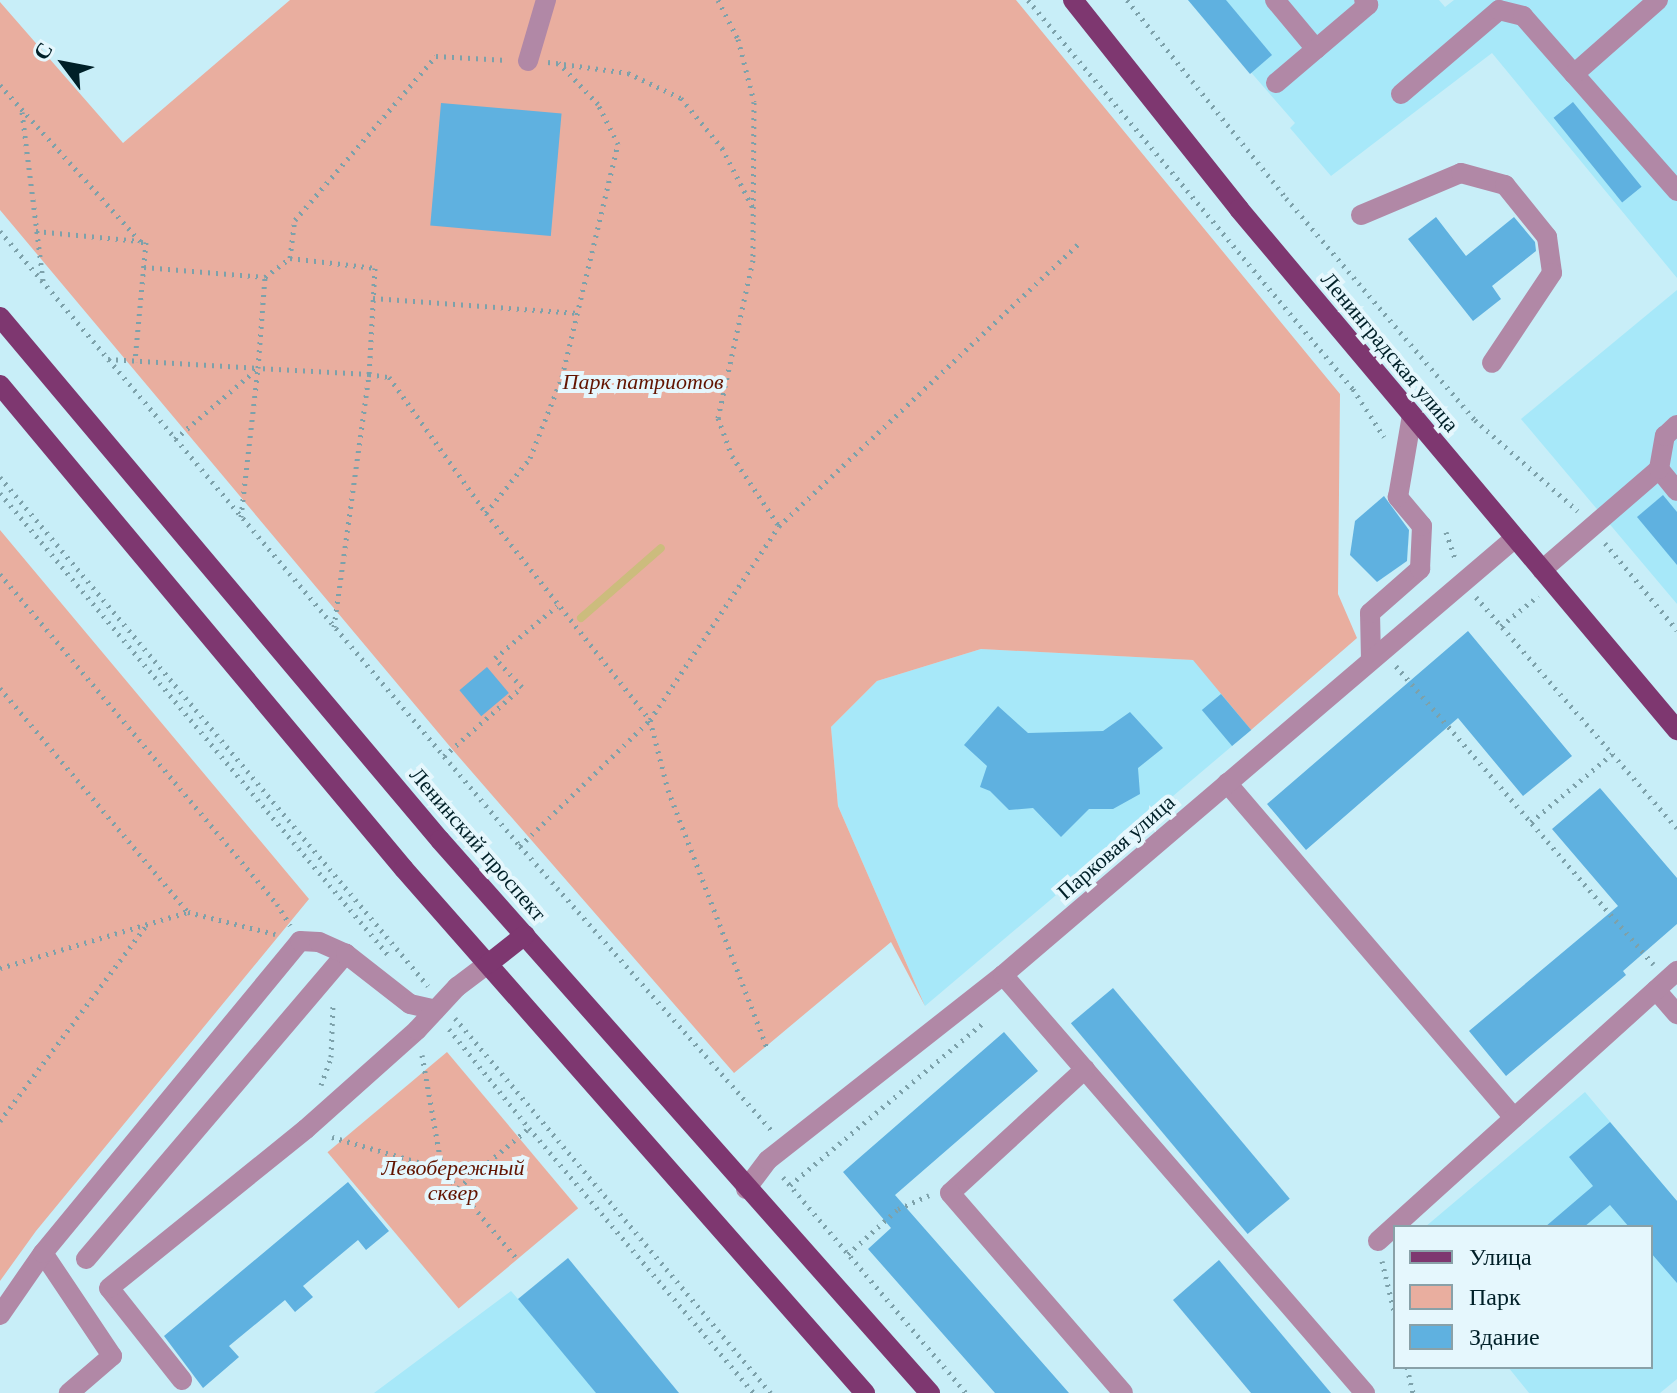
<!DOCTYPE html>
<meta charset="utf-8">
<style>
body{margin:0}
#map{position:relative;width:1677px;height:1393px;overflow:hidden;background:#c8eef8;font-family:"Times New Roman",serif}
div>[style]{position:absolute}
[style*='--x']{left:calc(var(--x)*1px);top:calc(var(--y)*1px);width:calc(var(--w)*1px);rotate:calc(var(--a)*1deg)}
.built>*{inset:0;background:#a7e8f9}
.green>*{inset:0;background:#e9ae9f;transform-origin:0 0}
.stream>*{height:8px;margin:-4px;padding:0 4px;transform-origin:4px;border-radius:4px;background:#ccbc7d}
.building>*{inset:0;background:#5fb1e0;transform-origin:0 0}
.path>*{height:5px;margin-top:-2.5px;transform-origin:0;background:repeating-linear-gradient(90deg,#7da1aa 0 2px,transparent 0 8px)}
.minor>*{height:20px;margin:-10px;padding:0 10px;transform-origin:10px;border-radius:10px;background:#b188a6}
.major>*{height:20px;margin:-10px;padding:0 10px;transform-origin:10px;border-radius:10px;background:#7e3770}
span{translate:-50% -50%;white-space:nowrap;text-align:center;line-height:1.15;-webkit-text-stroke:8px #e5f7fd;paint-order:stroke}
.street-label{font-size:22px;color:#002028}
.park-label{font-size:22px;color:#621400;font-style:italic}
.legend{position:absolute;left:1393px;top:1225px;width:260px;height:144px;box-sizing:border-box;background:#e5f7fd;border:2px solid #89a1a8;margin:0;padding:10px 14px;list-style:none;font-size:24px;color:#002028}
.legend li{display:flex;align-items:center;gap:16px;height:40px}
.legend b{width:40px;border:2px solid #89a1a8}
.north{position:absolute;left:24px;top:24px;width:80px;height:80px;-webkit-text-stroke:6px #e5f7fd;paint-order:stroke;rotate:302deg;font-size:22px;font-weight:700;line-height:32px;text-align:center;color:#002028}
.north::after{content:'';display:block;margin:auto;width:28px;height:36px;background:#002028;clip-path:polygon(50% 0,100% 100%,50% 72%,0 100%)}
</style>
<div id="map">
<div class="built">
<div style="clip-path:polygon(1188px 0,1439px 0,1445px 7px,1454px 0,1677px 0,1677px 278px,1492px 53px,1331px 176px,1290px 128px,1295px 123px)"></div>
<div style="clip-path:polygon(1677px 290px,1677px 604px,1521px 419px)"></div>
<div style="clip-path:polygon(981px 649px,1194px 660px,1251px 730px,925px 1006px,838px 806px,831px 727px,877px 681px)"></div>
<div style="clip-path:polygon(1585px 1092px,1677px 1201px,1677px 1379px,1660px 1393px,1529px 1393px,1508px 1367px,1651px 1367px,1651px 1227px,1425px 1227px)"></div>
<div style="clip-path:polygon(511px 1291px,518px 1299px,679px 1393px,374px 1393px)"></div>
</div>
<div class="green">
<div style="clip-path:polygon(290px 0,1016px 0,1340px 394px,1338px 594px,1357px 638px,1251px 730px,1193px 660px,981px 649px,877px 681px,831px 727px,838px 806px,925px 1006px,891px 942px,734px 1073px,452px 749px,0 210px,0 2px,123px 143px)"></div>
<div style="clip-path:polygon(0 530px,309px 899px,36px 1231px,0 1281px)"></div>
<div style="left:447px;top:1052px;width:204px;height:156px;rotate:50deg"></div>
</div>
<div class="stream">
<div style="--x:581;--y:618;--w:106;--a:-41.2"></div>
</div>
<div class="building">
<div style="clip-path:polygon(1188px 0,1226px 0,1272px 55px,1250px 74px)"></div>
<div style="left:1573px;top:102px;width:109px;height:25px;rotate:51deg"></div>
<div style="left:441px;top:103px;width:121px;height:123px;rotate:5deg"></div>
<div style="clip-path:polygon(1436px 217px,1466px 256px,1514px 217px,1535px 242px,1536px 251px,1492px 286px,1501px 299px,1473px 321px,1408px 239px)"></div>
<div style="clip-path:polygon(1663px 495px,1677px 512px,1677px 565px,1637px 517px)"></div>
<div style="clip-path:polygon(1384px 496px,1409px 530px,1407px 561px,1377px 582px,1350px 555px,1355px 521px)"></div>
<div style="clip-path:polygon(1468px 631px,1572px 756px,1523px 796px,1458px 718px,1306px 850px,1267px 804px)"></div>
<div style="left:487px;top:667px;width:34px;height:36px;rotate:50deg"></div>
<div style="left:1221px;top:694px;width:47px;height:25px;rotate:50deg"></div>
<div style="clip-path:polygon(998px 706px,1028px 733px,1103px 731px,1130px 712px,1163px 748px,1138px 768px,1140px 794px,1113px 809px,1089px 809px,1061px 837px,1033px 808px,1009px 810px,990px 791px,980px 787px,987px 766px,964px 745px)"></div>
<div style="clip-path:polygon(1600px 788px,1677px 878px,1677px 924px,1623px 971px,1626px 975px,1506px 1076px,1469px 1031px,1618px 906px,1552px 829px)"></div>
<div style="left:1113px;top:988px;width:275px;height:55px;rotate:50deg"></div>
<div style="clip-path:polygon(1004px 1032px,1038px 1071px,895px 1195px,1069px 1393px,995px 1393px,868px 1249px,891px 1228px,843px 1172px)"></div>
<div style="clip-path:polygon(1610px 1122px,1677px 1201px,1677px 1283px,1651px 1253px,1651px 1227px,1629px 1227px,1610px 1205px,1584px 1227px,1545px 1227px,1593px 1186px,1569px 1157px)"></div>
<div style="clip-path:polygon(348px 1182px,389px 1231px,366px 1250px,358px 1240px,303px 1286px,313px 1297px,295px 1312px,285px 1300px,229px 1346px,239px 1357px,203px 1388px,164px 1336px)"></div>
<div style="clip-path:polygon(568px 1258px,679px 1393px,596px 1393px,518px 1299px)"></div>
<div style="clip-path:polygon(1219px 1260px,1331px 1393px,1251px 1393px,1173px 1300px)"></div>
</div>
<div class="path">
<div style="--x:718;--y:0;--w:44;--a:62.9"></div>
<div style="--x:738;--y:39;--w:65;--a:75.7"></div>
<div style="--x:754;--y:102;--w:158;--a:90.4"></div>
<div style="--x:753;--y:260;--w:162;--a:102.5"></div>
<div style="--x:718;--y:418;--w:40;--a:69.8"></div>
<div style="--x:732;--y:456;--w:84;--a:56.1"></div>
<div style="--x:1028;--y:0;--w:507;--a:50.12"></div>
<div style="--x:1353;--y:389;--w:57;--a:57.1"></div>
<div style="--x:1127;--y:0;--w:254;--a:51.2"></div>
<div style="--x:1286;--y:198;--w:292;--a:49.6"></div>
<div style="--x:1475;--y:420;--w:137;--a:41.5"></div>
<div style="--x:548;--y:62;--w:81;--a:7.8"></div>
<div style="--x:628;--y:73;--w:59;--a:25.3"></div>
<div style="--x:681;--y:98;--w:65;--a:50.6"></div>
<div style="--x:722;--y:148;--w:68;--a:62.7"></div>
<div style="--x:0;--y:85;--w:211;--a:48.1"></div>
<div style="--x:141;--y:242;--w:5;--a:0"></div>
<div style="--x:146;--y:242;--w:120;--a:95.3"></div>
<div style="--x:22;--y:112;--w:170;--a:82.9"></div>
<div style="--x:0;--y:231;--w:805;--a:49.78"></div>
<div style="--x:520;--y:846;--w:382;--a:48.5"></div>
<div style="--x:36;--y:231;--w:104;--a:5.5"></div>
<div style="--x:290;--y:258;--w:38;--a:-83"></div>
<div style="--x:295;--y:220;--w:216;--a:-49.3"></div>
<div style="--x:436;--y:56;--w:71;--a:3.2"></div>
<div style="--x:144;--y:267;--w:121;--a:4.7"></div>
<div style="--x:265;--y:277;--w:31;--a:-37"></div>
<div style="--x:290;--y:258;--w:86;--a:6.7"></div>
<div style="--x:375;--y:268;--w:106;--a:93.2"></div>
<div style="--x:369;--y:374;--w:111;--a:-176.9"></div>
<div style="--x:258;--y:368;--w:91;--a:-85.6"></div>
<div style="--x:373;--y:298;--w:206;--a:4.2"></div>
<div style="--x:108;--y:359;--w:150;--a:3.4"></div>
<div style="--x:175;--y:439;--w:108;--a:-40.5"></div>
<div style="--x:0;--y:477;--w:665;--a:49.94"></div>
<div style="--x:0;--y:493;--w:605;--a:49.96"></div>
<div style="--x:486;--y:513;--w:70;--a:-51.3"></div>
<div style="--x:530;--y:458;--w:87;--a:-68.4"></div>
<div style="--x:562;--y:377;--w:240;--a:-76.5"></div>
<div style="--x:618;--y:144;--w:45;--a:-116.6"></div>
<div style="--x:598;--y:104;--w:57;--a:-133.6"></div>
<div style="--x:241;--y:517;--w:150;--a:-83.5"></div>
<div style="--x:1446;--y:532;--w:31;--a:71"></div>
<div style="--x:1605;--y:543;--w:113;--a:50.4"></div>
<div style="--x:0;--y:574;--w:431;--a:50"></div>
<div style="--x:277;--y:904;--w:25;--a:58"></div>
<div style="--x:1476;--y:597;--w:306;--a:49"></div>
<div style="--x:1501;--y:626;--w:48;--a:-39"></div>
<div style="--x:334;--y:627;--w:255;--a:-82.1"></div>
<div style="--x:369;--y:374;--w:20;--a:9"></div>
<div style="--x:389;--y:377;--w:167;--a:54.5"></div>
<div style="--x:486;--y:513;--w:264;--a:51.6"></div>
<div style="--x:650;--y:720;--w:72;--a:75.6"></div>
<div style="--x:668;--y:790;--w:276;--a:69"></div>
<div style="--x:1396;--y:666;--w:394;--a:49.2"></div>
<div style="--x:0;--y:688;--w:292;--a:50"></div>
<div style="--x:444;--y:756;--w:104;--a:-41.5"></div>
<div style="--x:522;--y:687;--w:40;--a:-133"></div>
<div style="--x:495;--y:658;--w:81;--a:-40"></div>
<div style="--x:1531;--y:822;--w:106;--a:-40"></div>
<div style="--x:520;--y:846;--w:181;--a:-44.1"></div>
<div style="--x:650;--y:720;--w:233;--a:-56.4"></div>
<div style="--x:779;--y:526;--w:415;--a:-43.3"></div>
<div style="--x:0;--y:968;--w:196;--a:-16.6"></div>
<div style="--x:188;--y:912;--w:90;--a:14.2"></div>
<div style="--x:455;--y:1018;--w:490;--a:49.9"></div>
<div style="--x:449;--y:1029;--w:127;--a:51.1"></div>
<div style="--x:529;--y:1128;--w:348;--a:49.7"></div>
<div style="--x:422;--y:1055;--w:116;--a:80"></div>
<div style="--x:442;--y:1169;--w:117;--a:50.2"></div>
<div style="--x:321;--y:1085;--w:30;--a:-70"></div>
<div style="--x:331;--y:1057;--w:52;--a:-87.8"></div>
<div style="--x:0;--y:1121;--w:244;--a:-53.2"></div>
<div style="--x:332;--y:1137;--w:115;--a:16.2"></div>
<div style="--x:783;--y:1177;--w:283;--a:49.7"></div>
<div style="--x:790;--y:1185;--w:251;--a:-40"></div>
<div style="--x:458;--y:1188;--w:93;--a:-40.2"></div>
<div style="--x:848;--y:1254;--w:67;--a:-42"></div>
<div style="--x:898;--y:1209;--w:34;--a:-24"></div>
<div style="--x:1382;--y:1261;--w:56;--a:76.5"></div>
<div style="--x:1407;--y:1367;--w:27;--a:77"></div>
</div>
<div class="minor">
<div style="--x:1275;--y:0;--w:64;--a:50.1"></div>
<div style="--x:528;--y:61;--w:64;--a:-73.6"></div>
<div style="--x:1574;--y:74;--w:156;--a:48.6"></div>
<div style="--x:1276;--y:83;--w:121;--a:-40.3"></div>
<div style="--x:1368;--y:5;--w:6;--a:-129"></div>
<div style="--x:1401;--y:94;--w:129;--a:-40.6"></div>
<div style="--x:1499;--y:10;--w:25;--a:14"></div>
<div style="--x:1523;--y:16;--w:77;--a:48.7"></div>
<div style="--x:1574;--y:74;--w:112;--a:-41.4"></div>
<div style="--x:1361;--y:215;--w:108;--a:-22.8"></div>
<div style="--x:1461;--y:173;--w:46;--a:15.3"></div>
<div style="--x:1505;--y:185;--w:67;--a:51.1"></div>
<div style="--x:1547;--y:237;--w:36;--a:82"></div>
<div style="--x:1552;--y:273;--w:108;--a:123.7"></div>
<div style="--x:1659;--y:469;--w:28;--a:51"></div>
<div style="--x:1542;--y:570;--w:155;--a:-40.8"></div>
<div style="--x:1659;--y:469;--w:34;--a:-80"></div>
<div style="--x:1665;--y:436;--w:16;--a:-43"></div>
<div style="--x:1371;--y:660;--w:47;--a:-91.2"></div>
<div style="--x:1370;--y:613;--w:67;--a:-41.3"></div>
<div style="--x:1420;--y:569;--w:43;--a:-87.3"></div>
<div style="--x:1422;--y:526;--w:38;--a:-130"></div>
<div style="--x:1398;--y:497;--w:83;--a:-80.3"></div>
<div style="--x:1227;--y:783;--w:441;--a:49.4"></div>
<div style="--x:1003;--y:975;--w:553;--a:49.11"></div>
<div style="--x:1656;--y:990;--w:32;--a:49"></div>
<div style="--x:1085;--y:1069;--w:183;--a:137.4"></div>
<div style="--x:950;--y:1193;--w:264;--a:49.1"></div>
<div style="--x:746;--y:1189;--w:36;--a:-53"></div>
<div style="--x:768;--y:1160;--w:299;--a:-38.2"></div>
<div style="--x:1003;--y:975;--w:673;--a:-40.48"></div>
<div style="--x:1378;--y:1241;--w:403;--a:-42.1"></div>
<div style="--x:43;--y:1253;--w:124;--a:56.2"></div>
<div style="--x:112;--y:1356;--w:57;--a:139.3"></div>
<div style="--x:86;--y:1259;--w:401;--a:-49.6"></div>
<div style="--x:0;--y:1315;--w:75;--a:-55.3"></div>
<div style="--x:43;--y:1253;--w:404;--a:-50.5"></div>
<div style="--x:300;--y:941;--w:19;--a:3"></div>
<div style="--x:319;--y:942;--w:30;--a:24"></div>
<div style="--x:346;--y:954;--w:81;--a:38"></div>
<div style="--x:410;--y:1004;--w:26;--a:13"></div>
<div style="--x:182;--y:1380;--w:117;--a:-128.4"></div>
<div style="--x:109;--y:1288;--w:253;--a:-38.9"></div>
<div style="--x:306;--y:1129;--w:149;--a:-41.7"></div>
<div style="--x:417;--y:1030;--w:59;--a:-47.1"></div>
<div style="--x:457;--y:987;--w:39;--a:-37"></div>
</div>
<div class="major">
<div style="--x:1073;--y:0;--w:267;--a:51.5"></div>
<div style="--x:1239;--y:209;--w:681;--a:49.95"></div>
<div style="--x:0;--y:317;--w:683;--a:49.93"></div>
<div style="--x:440;--y:840;--w:739;--a:48.46"></div>
<div style="--x:0;--y:385;--w:630;--a:50.15"></div>
<div style="--x:404;--y:869;--w:698;--a:48.66"></div>
<div style="--x:488;--y:964;--w:47;--a:-38.1"></div>
</div>
<div class="street-label">
<span style="left:1390px;top:352px;rotate:50deg">Ленинградская улица</span>
<span style="left:478px;top:844px;rotate:49deg">Ленинский проспект</span>
<span style="left:1116px;top:847px;rotate:-41deg">Парковая улица</span>
</div>
<div class="park-label">
<span style="left:643px;top:382px">Парк патриотов</span>
<span style="left:453px;top:1180px">Левобережный<br>сквер</span>
</div>
<ul class="legend">
<li><b style="height:10px;background:#7e3770"></b>Улица</li>
<li><b style="height:22px;background:#e9ae9f"></b>Парк</li>
<li><b style="height:22px;background:#5fb1e0"></b>Здание</li>
</ul>
<div class="north">С</div>
</div>
